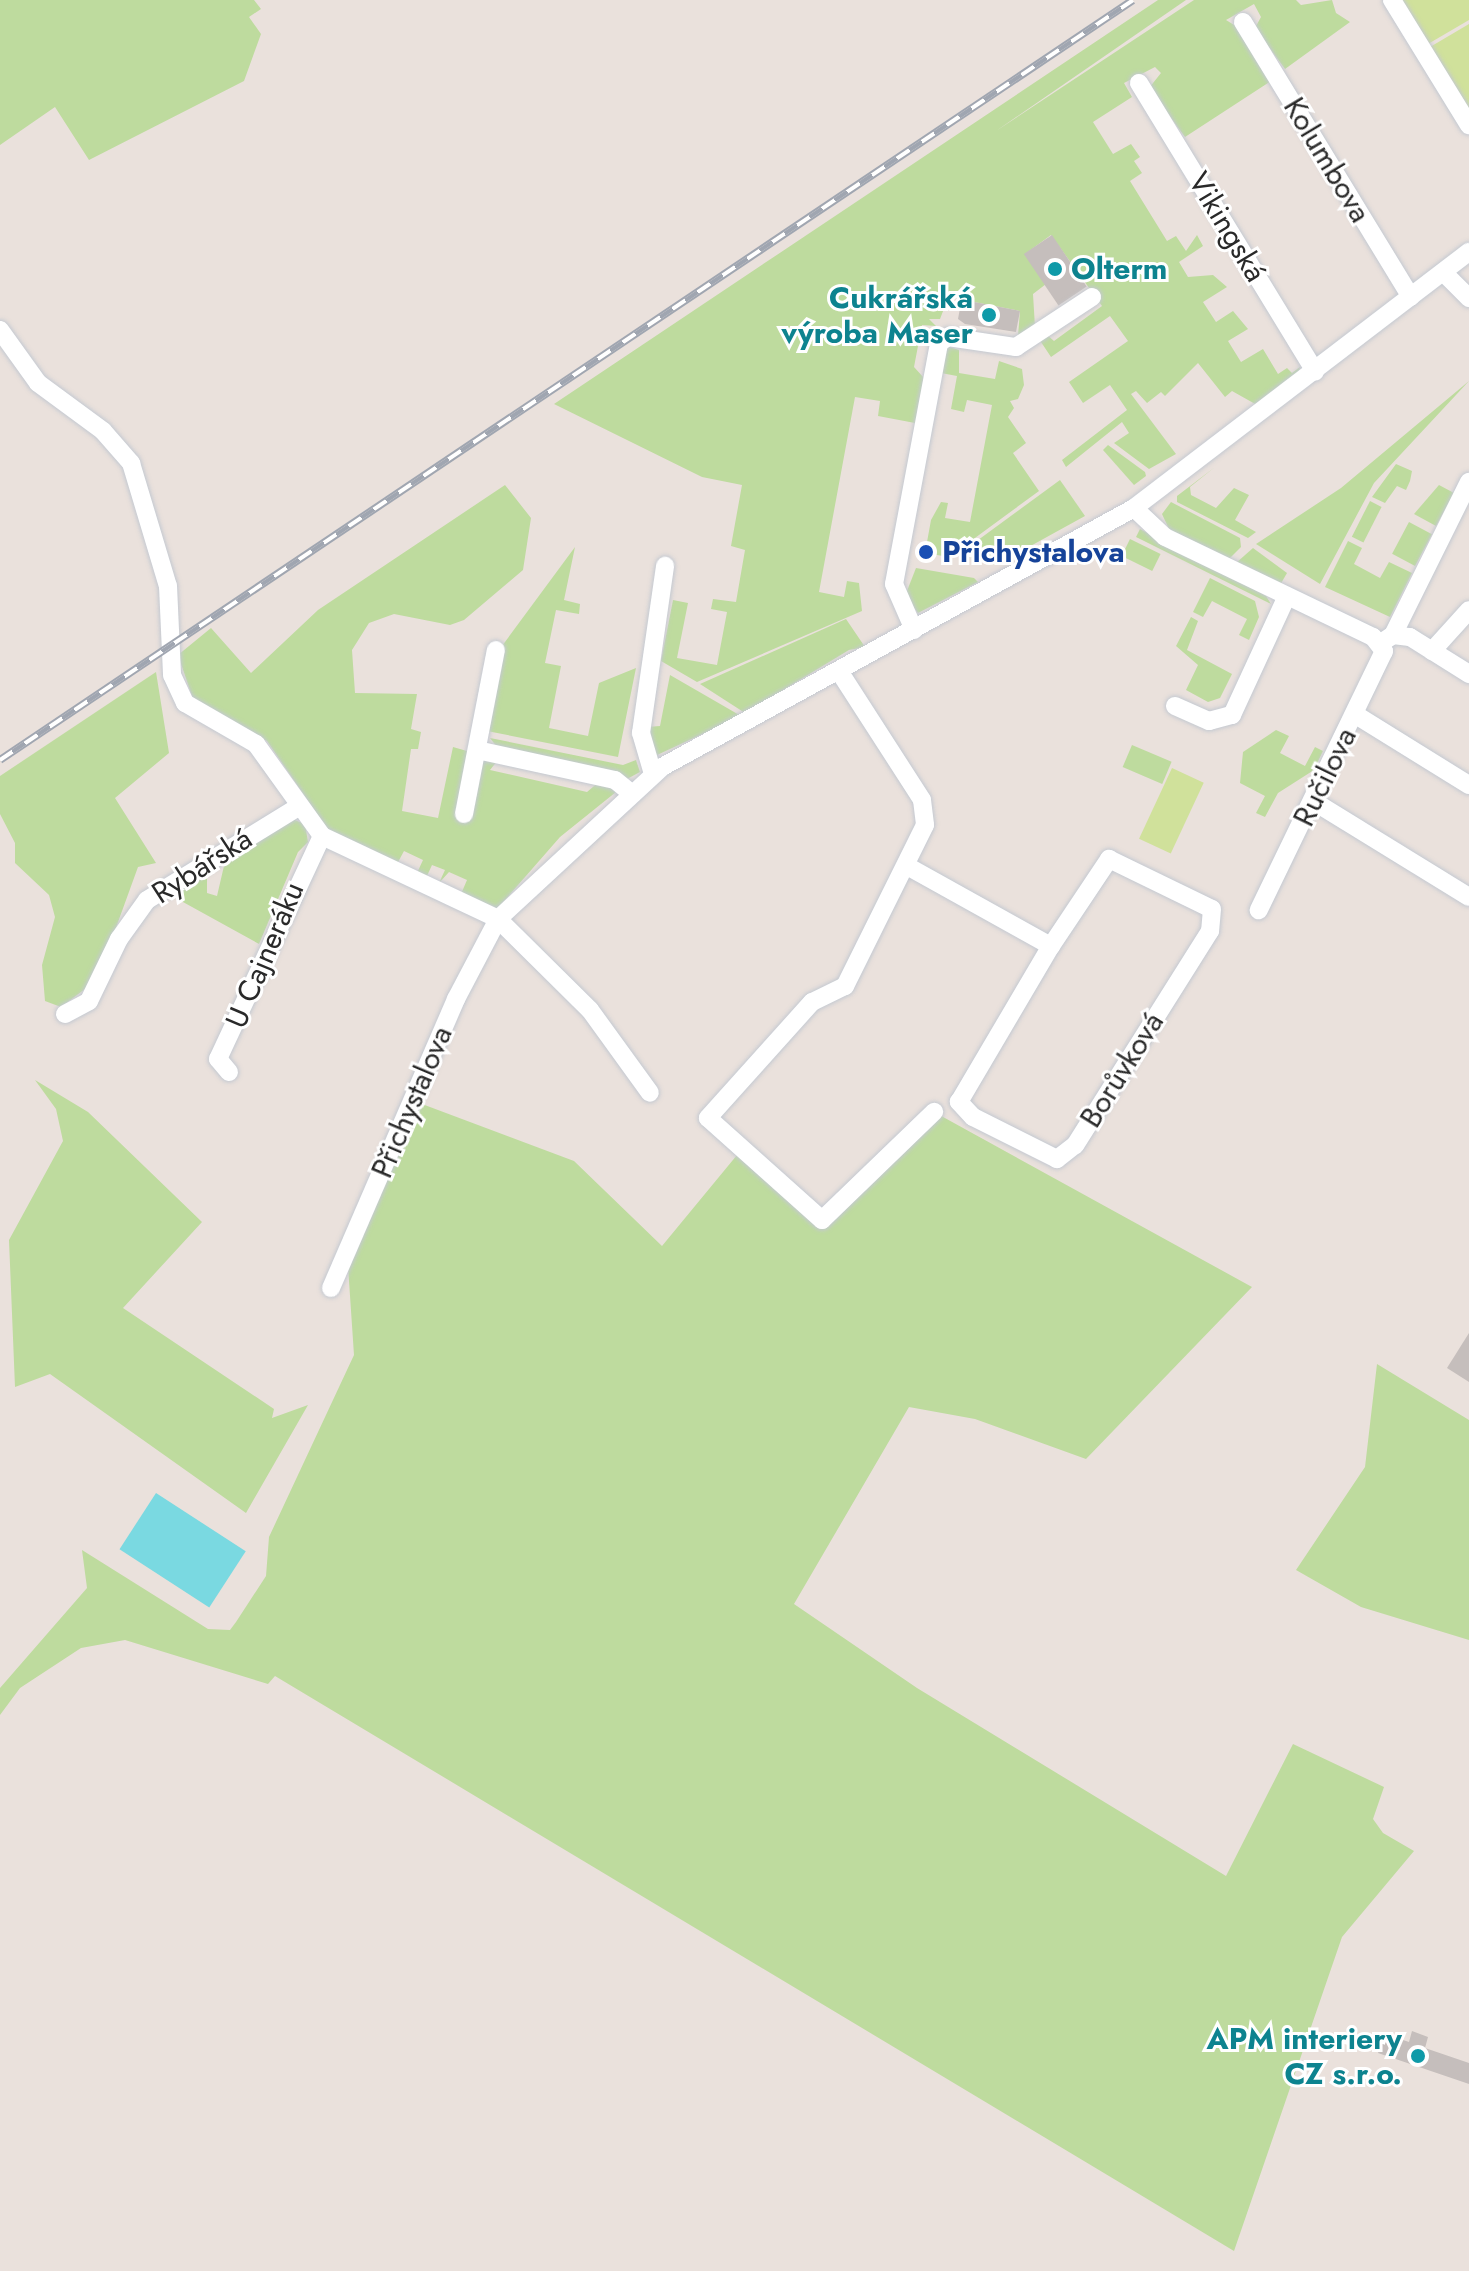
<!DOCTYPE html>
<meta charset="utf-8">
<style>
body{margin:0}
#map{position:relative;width:1469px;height:2271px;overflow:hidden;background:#eae1dc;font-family:Jost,sans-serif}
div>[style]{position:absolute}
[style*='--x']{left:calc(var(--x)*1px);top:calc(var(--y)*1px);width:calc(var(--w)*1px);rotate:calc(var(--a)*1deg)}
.green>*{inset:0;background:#bedb9e;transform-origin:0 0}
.pitch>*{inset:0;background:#d0e19b;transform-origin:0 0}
.water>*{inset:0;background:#7ad9e1;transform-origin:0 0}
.building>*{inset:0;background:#c5bebc;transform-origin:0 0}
.roads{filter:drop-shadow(0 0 2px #c4c9d1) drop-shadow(0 0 2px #c4c9d1)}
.minor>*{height:18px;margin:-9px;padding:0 9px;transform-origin:9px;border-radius:9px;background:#fff}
.rail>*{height:8px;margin-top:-4px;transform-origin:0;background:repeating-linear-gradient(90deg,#fff 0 15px,#a0a6b1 0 30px);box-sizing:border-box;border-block:2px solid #a0a6b1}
.dots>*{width:22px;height:22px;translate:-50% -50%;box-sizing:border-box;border:4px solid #fff;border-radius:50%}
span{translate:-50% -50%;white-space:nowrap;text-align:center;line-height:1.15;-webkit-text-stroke:6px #fff;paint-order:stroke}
.street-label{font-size:30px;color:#292929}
.culture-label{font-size:30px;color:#0d838f;font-weight:700}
.left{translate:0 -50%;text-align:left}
.right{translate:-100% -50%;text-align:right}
.transit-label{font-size:30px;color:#164399;font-weight:700}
</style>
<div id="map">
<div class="green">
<div style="clip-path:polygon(0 0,254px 0,261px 9px,249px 17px,261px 34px,244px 81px,89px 160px,55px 107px,0 145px)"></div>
<div style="clip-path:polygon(1158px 0,1186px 0,996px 131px,1194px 0,1296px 0,1301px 5px,1332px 0,1336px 13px,1350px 22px,1285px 69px,1255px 28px,1261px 17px,1254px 4px,1226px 20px,1239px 28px,1271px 81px,1185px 137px,1149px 88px,1161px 73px,1155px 67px,1124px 83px,1132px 97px,1093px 122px,1113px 154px,1131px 144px,1140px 157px,1134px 161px,1142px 173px,1130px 181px,1167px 241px,1176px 236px,1186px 251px,1197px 235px,1203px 246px,1179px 262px,1188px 277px,1213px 275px,1227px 287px,1203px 302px,1216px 322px,1233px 311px,1248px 329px,1228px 341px,1241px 362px,1263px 349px,1278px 374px,1287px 368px,1292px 373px,1300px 367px,1299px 372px,1257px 405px,1232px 391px,1225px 397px,1198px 363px,1165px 396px,1161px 392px,1147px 403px,1136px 391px,1131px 394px,1176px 454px,1149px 469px,1114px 443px,1129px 433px,1122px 422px,1066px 467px,1062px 460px,1127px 410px,1110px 385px,1083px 403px,1069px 382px,1128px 341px,1110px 316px,1051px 357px,1037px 336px,1046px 334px,1054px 341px,1102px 306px,1051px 235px,1025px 254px,1046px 284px,1033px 294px,1035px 327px,1018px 336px,1020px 311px,969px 301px,968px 292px,950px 293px,940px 319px,929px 319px,936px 326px,922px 325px,914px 367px,924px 378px,915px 423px,878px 416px,880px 401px,855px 397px,819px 592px,844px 597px,847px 581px,859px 583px,862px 611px,697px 682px,661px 661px,673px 600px,688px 603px,677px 658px,717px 665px,727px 612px,711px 609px,713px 599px,736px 602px,745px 550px,731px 546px,742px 485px,702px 477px,554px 404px)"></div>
<div style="clip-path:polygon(946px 346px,959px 350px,959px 373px,995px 379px,999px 361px,1022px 369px,1024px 385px,1018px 399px,1010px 401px,1014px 408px,1008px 417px,1026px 443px,1013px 453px,1039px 491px,949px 557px,925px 553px,931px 520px,941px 502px,948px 503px,945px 518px,970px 522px,992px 405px,967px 400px,964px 412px,951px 409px,957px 376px,941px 373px)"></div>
<div style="clip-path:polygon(1469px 381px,1374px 483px,1320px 584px,1256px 544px,1341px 488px)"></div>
<div style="clip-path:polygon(1108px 445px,1145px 472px,1146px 476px,1134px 485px,1103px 450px)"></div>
<div style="clip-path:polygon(1396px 464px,1412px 471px,1410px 481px,1406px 490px,1397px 486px,1385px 503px,1372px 497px)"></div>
<div style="clip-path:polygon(1215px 467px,1190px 487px,1191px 495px,1216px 508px,1234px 488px,1249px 495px,1235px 520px,1256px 532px,1248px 538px,1177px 502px,1177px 496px)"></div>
<div style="clip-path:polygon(1060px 480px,1085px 516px,996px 565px,959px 554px)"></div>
<div style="clip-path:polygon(505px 485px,531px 518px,523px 570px,464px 620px,450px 625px,394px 614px,369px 623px,352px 650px,355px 693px,417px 694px,411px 729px,421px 732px,418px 749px,411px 749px,402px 811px,438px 818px,453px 747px,498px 760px,490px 770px,587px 792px,600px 781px,616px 792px,560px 837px,497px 909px,461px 894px,467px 880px,449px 872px,439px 883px,445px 870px,432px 865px,426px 878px,417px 873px,423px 860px,404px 851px,397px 864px,330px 833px,267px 741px,194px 702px,178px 655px,211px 628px,251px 673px,318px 610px)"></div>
<div style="clip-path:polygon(1439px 485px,1454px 493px,1436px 526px,1414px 514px)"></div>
<div style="left:1370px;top:501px;width:13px;height:40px;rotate:27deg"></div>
<div style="clip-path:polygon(1171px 502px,1240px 538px,1241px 547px,1229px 559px,1169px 529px,1162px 514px)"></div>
<div style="left:1409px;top:522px;width:26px;height:36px;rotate:28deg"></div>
<div style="clip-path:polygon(1140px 529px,1266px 596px,1271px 604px,1136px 537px)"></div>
<div style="left:1130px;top:539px;width:34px;height:19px;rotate:26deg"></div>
<div style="clip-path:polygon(1348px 541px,1362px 548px,1354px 564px,1380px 578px,1389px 562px,1412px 573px,1390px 617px,1325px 587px)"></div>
<div style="clip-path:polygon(575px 547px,564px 600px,580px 604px,579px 614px,556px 610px,545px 663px,561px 666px,549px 728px,588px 736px,599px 683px,636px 668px,618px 757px,487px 731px,502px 646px)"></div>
<div style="clip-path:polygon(1253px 548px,1287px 573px,1280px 585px,1236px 563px)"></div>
<div style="clip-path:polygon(916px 568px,974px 578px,978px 582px,918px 613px,905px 596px)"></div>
<div style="clip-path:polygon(1210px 578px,1255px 601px,1259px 617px,1249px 640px,1239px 635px,1247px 619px,1212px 601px,1203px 617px,1193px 612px)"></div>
<div style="clip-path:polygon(1191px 617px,1198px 621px,1187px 650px,1232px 674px,1220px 698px,1208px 702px,1186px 690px,1198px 665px,1176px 646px)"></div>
<div style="clip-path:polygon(846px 619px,865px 647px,849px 650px,745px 713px,700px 684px)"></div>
<div style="clip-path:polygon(156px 672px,169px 753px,115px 798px,156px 863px,138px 867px,97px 980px,61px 1007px,45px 1001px,42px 965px,55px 917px,49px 895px,15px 863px,15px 843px,0 814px,0 776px)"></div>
<div style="clip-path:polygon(670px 675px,741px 716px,655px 756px,647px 727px,660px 726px)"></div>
<div style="clip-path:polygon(1276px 730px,1289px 736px,1280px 753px,1305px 766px,1315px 747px,1323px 751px,1314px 770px,1278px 793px,1265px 817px,1256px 813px,1265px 796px,1240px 783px,1243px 752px)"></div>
<div style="clip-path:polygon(490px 738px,623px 765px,636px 760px,640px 772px,627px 779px,497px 747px)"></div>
<div style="left:1132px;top:745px;width:43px;height:24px;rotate:23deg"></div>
<div style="clip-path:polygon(292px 819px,305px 824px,308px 842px,298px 852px,259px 944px,163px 891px,207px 873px,207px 893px,217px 896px,227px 853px)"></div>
<div style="clip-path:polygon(35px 1080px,88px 1112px,202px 1222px,123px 1308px,274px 1409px,272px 1418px,308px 1405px,246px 1513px,50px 1374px,15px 1387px,9px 1240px,63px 1141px,56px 1109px)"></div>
<div style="clip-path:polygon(422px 1104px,574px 1161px,662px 1246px,742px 1149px,822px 1219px,934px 1112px,1252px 1287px,1086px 1459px,975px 1419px,909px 1407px,794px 1604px,917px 1688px,1226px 1876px,1293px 1744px,1384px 1787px,1373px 1819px,1383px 1833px,1414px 1851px,1342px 1937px,1234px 2251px,275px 1676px,268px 1684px,125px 1640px,81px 1648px,20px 1688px,0 1715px,0 1688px,87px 1588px,82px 1550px,208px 1629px,230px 1630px,236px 1622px,266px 1576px,269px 1537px,354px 1355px,348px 1266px)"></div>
<div style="clip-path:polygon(1377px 1364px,1469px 1420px,1469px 1640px,1361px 1607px,1296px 1570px,1365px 1467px)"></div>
</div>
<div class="pitch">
<div style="clip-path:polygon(1401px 0,1469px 0,1469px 20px,1428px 44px)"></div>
<div style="clip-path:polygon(1469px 24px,1469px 111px,1430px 47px)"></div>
<div style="left:1172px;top:768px;width:35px;height:78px;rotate:25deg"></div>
</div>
<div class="water">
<div style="left:156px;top:1493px;width:107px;height:67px;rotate:33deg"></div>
</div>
<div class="building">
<div style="left:1052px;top:235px;width:62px;height:34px;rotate:56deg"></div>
<div style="clip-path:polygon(969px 301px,1020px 311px,1016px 332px,965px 324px,958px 319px,961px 303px)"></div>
<div style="clip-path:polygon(1469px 1333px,1469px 1382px,1447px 1368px)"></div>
<div style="clip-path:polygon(1412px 2031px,1428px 2037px,1425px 2048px,1469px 2063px,1469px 2084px,1378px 2053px,1385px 2034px,1409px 2042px)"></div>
</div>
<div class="roads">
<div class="minor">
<div style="--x:1392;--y:0;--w:147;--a:58.4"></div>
<div style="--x:1243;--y:22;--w:322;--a:58.6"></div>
<div style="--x:1139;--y:83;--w:338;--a:58.6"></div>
<div style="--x:1443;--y:272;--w:37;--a:45"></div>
<div style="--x:0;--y:330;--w:65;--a:54.4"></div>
<div style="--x:38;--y:383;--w:81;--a:36.4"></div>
<div style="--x:103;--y:431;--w:43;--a:48.8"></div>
<div style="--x:131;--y:463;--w:128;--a:73.3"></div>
<div style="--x:168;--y:586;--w:89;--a:87.4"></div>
<div style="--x:172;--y:675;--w:31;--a:65"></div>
<div style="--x:185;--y:703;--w:82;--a:30"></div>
<div style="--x:256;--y:744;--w:113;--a:54.3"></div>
<div style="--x:322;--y:836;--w:195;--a:25.2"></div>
<div style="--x:1134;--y:508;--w:42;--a:43.1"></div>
<div style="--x:1165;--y:537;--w:231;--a:25.7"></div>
<div style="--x:1373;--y:637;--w:18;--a:52"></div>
<div style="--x:1384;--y:651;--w:288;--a:115.8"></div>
<div style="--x:914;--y:630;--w:50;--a:-113.5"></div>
<div style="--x:894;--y:584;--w:245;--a:-79.4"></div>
<div style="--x:939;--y:343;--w:11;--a:-34"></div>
<div style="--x:948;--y:337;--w:69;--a:8.4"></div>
<div style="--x:1016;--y:347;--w:91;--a:-33.3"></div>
<div style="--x:1393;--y:635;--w:17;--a:7"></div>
<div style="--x:1410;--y:637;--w:70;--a:32.1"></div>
<div style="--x:1381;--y:643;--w:14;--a:-34"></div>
<div style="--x:1393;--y:635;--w:171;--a:-63.6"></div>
<div style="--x:1432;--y:651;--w:55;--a:-47.9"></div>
<div style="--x:839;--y:671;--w:153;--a:57.2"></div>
<div style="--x:922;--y:800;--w:25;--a:83"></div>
<div style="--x:925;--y:825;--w:180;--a:116.4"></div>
<div style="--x:845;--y:986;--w:37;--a:154"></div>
<div style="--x:812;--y:1002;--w:156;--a:131.9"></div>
<div style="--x:708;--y:1118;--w:153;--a:41.8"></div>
<div style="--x:822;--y:1220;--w:156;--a:-44"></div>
<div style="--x:1175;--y:706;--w:37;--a:24"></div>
<div style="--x:1209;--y:721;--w:24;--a:-15"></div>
<div style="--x:1232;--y:715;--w:131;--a:-65.2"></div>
<div style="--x:1356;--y:715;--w:133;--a:31.8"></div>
<div style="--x:477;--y:750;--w:141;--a:12.3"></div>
<div style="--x:615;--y:780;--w:21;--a:39"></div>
<div style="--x:653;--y:774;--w:43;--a:-106.3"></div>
<div style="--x:641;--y:733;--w:169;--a:-81.8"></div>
<div style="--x:1313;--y:801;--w:183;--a:31.6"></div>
<div style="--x:464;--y:814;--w:167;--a:-79"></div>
<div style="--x:907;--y:866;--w:165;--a:29.1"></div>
<div style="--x:1051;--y:946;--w:105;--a:-56.3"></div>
<div style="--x:1109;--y:859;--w:114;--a:25.9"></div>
<div style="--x:1212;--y:909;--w:22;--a:95"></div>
<div style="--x:1210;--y:931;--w:253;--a:122.2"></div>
<div style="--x:1075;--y:1145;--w:23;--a:142"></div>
<div style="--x:1057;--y:1159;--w:94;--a:-153.4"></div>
<div style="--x:973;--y:1117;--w:21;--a:-133"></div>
<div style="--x:959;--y:1102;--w:181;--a:-59.5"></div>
<div style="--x:498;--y:919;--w:224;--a:-42.8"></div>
<div style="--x:662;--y:767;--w:538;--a:-28.75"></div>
<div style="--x:1134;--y:508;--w:422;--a:-37.4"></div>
<div style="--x:498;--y:919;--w:129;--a:44.7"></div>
<div style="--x:590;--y:1010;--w:102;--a:54.1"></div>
<div style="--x:65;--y:1014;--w:27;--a:-28"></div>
<div style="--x:89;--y:1001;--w:69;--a:-64.2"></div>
<div style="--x:119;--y:939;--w:48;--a:-54.3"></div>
<div style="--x:147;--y:900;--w:177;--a:-31.6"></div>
<div style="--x:229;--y:1072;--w:17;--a:-130"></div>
<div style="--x:218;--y:1059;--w:246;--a:-65"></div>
<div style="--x:331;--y:1288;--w:315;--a:-66.6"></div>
<div style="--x:456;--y:999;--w:90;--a:-62.3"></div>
</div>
</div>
<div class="rail">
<div style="--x:0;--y:760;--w:1364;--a:-33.85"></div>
</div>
<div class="dots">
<div style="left:1055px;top:269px;background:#0f9aa8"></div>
<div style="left:989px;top:315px;background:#0f9aa8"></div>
<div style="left:926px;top:552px;background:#1a4fb4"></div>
<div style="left:1418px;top:2056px;background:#0f9aa8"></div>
</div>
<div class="street-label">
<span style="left:1327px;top:160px;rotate:59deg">Kolumbova</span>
<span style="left:1227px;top:227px;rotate:59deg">Vikingská</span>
<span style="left:1325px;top:777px;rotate:-64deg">Ručilova</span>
<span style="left:202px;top:866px;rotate:-33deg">Rybářská</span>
<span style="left:265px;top:955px;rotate:-67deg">U Cajneráku</span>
<span style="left:1122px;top:1070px;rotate:-58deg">Borůvková</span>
<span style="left:412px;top:1102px;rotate:-67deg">Přichystalova</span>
</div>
<div class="culture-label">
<span class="left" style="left:1071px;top:269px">Olterm</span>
<span class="right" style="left:973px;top:315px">Cukrářská<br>výroba Maser</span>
<span class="right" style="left:1402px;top:2056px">APM interiery<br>CZ s.r.o.</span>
</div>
<div class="transit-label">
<span class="left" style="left:942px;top:552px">Přichystalova</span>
</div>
</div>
